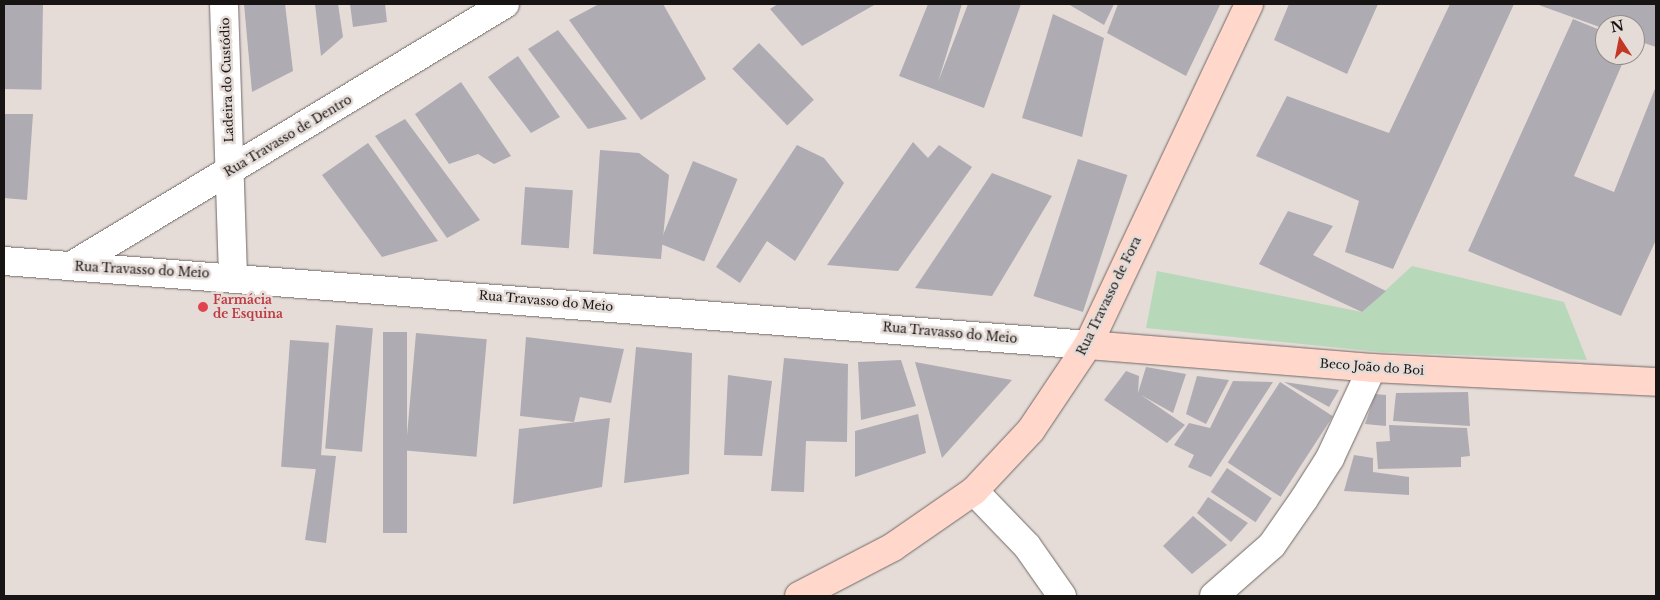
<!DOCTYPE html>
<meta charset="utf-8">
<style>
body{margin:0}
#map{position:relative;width:1660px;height:600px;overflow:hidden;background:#e5dcd8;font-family:"Libre Baskerville",serif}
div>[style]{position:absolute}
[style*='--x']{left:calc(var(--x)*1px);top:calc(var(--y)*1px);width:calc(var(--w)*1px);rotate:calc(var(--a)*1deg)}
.green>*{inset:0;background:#b8d8ba}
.building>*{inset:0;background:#afabb3;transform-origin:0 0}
.roads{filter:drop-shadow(0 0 1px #716966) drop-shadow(0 0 1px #716966)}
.street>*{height:28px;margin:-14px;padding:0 14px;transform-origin:14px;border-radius:14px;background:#fff}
.secondary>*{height:28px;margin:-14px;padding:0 14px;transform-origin:14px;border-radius:14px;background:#ffd8cb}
.dots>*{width:14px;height:14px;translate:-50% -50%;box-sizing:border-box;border:2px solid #e5dcd8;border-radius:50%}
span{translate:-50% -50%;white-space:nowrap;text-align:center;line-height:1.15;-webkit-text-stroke:5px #e5dcd8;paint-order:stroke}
.street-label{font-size:12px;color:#171413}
.health-label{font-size:12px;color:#be3a42;font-weight:700}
.left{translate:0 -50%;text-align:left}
.frame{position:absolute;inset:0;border:5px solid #171413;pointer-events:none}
.north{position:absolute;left:1595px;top:15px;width:50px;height:50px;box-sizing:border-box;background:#e5dcd8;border:1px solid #938c89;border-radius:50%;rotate:349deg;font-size:14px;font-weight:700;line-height:20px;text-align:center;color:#171413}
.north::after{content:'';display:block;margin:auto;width:18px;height:22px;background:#c33727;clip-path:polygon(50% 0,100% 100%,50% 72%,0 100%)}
</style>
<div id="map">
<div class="green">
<div style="clip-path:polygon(1412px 266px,1564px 302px,1587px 360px,1380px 352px,1146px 328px,1157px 271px,1362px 312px)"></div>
</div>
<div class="building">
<div style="left:4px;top:4px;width:39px;height:85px;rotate:1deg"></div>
<div style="clip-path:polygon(244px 4px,285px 4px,293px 71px,252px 92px)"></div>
<div style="clip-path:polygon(315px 4px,338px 4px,343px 37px,321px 56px)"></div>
<div style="clip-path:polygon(350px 4px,385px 4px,387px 22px,353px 27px)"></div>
<div style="clip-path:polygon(599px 4px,663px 4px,706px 79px,641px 120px,569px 20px)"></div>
<div style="clip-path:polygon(778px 4px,876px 4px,802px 46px,770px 9px)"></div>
<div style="clip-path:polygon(928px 4px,962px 4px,938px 82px,968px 4px,1021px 4px,984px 108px,899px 76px)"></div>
<div style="clip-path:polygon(1068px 4px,1114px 4px,1104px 25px)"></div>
<div style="clip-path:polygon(1118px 4px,1216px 4px,1220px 5px,1186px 76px,1107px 33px)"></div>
<div style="clip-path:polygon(1289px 4px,1378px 4px,1347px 74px,1274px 40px)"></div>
<div style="clip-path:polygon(1450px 4px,1514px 4px,1393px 269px,1345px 252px,1359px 201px,1256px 156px,1287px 96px,1389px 133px)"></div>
<div style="clip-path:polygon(1536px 4px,1656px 4px,1656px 47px,1635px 40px,1635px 25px,1605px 25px,1605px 29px)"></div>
<div style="clip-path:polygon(1053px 14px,1104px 38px,1082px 137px,1022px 118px)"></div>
<div style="clip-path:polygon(1573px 19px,1605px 32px,1605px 55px,1626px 55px,1574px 176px,1614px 192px,1656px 86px,1656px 240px,1621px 316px,1468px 251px)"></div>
<div style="clip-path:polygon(558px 30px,627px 119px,588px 129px,528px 49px)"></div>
<div style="left:759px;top:43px;width:79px;height:37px;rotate:46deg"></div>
<div style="clip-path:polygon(518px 56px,560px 117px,531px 133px,488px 77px)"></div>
<div style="clip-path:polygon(461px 82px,511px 156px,494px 164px,478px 154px,449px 164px,415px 114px)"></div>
<div style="clip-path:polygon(4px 114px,33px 114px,27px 200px,4px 198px)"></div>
<div style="clip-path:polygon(405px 119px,480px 220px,447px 238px,375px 136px)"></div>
<div style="clip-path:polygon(913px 142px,928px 158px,939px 145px,972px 167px,898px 271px,827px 265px)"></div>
<div style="clip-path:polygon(368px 143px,438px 241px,382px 257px,322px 175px)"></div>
<div style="clip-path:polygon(797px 145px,824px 158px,844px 183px,795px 261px,767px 241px,740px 283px,716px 267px)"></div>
<div style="clip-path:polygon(600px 150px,639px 153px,669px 175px,661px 259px,593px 254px)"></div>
<div style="left:1078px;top:159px;width:52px;height:144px;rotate:18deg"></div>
<div style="left:693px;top:161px;width:48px;height:89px;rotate:22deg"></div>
<div style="clip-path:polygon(992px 173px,1052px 196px,992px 296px,915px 288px)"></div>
<div style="left:525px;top:187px;width:48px;height:58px;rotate:4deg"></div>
<div style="clip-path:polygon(1288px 211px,1333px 226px,1313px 255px,1386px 291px,1362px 312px,1259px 264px)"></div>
<div style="left:336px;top:325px;width:37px;height:124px;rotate:5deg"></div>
<div style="left:383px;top:332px;width:24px;height:201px"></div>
<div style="left:416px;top:333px;width:71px;height:118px;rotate:5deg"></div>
<div style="clip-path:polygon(526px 337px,624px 349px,611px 403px,580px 397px,574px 422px,520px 416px)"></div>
<div style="left:290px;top:340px;width:39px;height:127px;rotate:4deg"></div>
<div style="clip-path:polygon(636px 347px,692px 353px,689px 474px,624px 483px)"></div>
<div style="clip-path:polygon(784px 358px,848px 364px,847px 442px,806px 441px,804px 492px,771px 491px)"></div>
<div style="clip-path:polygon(901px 360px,916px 406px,861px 420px,858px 362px)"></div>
<div style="clip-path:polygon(915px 362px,1012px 380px,942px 458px)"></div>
<div style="clip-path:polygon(1146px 367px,1186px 374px,1173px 413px,1141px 395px,1185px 425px,1167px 443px,1104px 400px,1126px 371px,1139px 376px,1138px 393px)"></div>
<div style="clip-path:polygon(728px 375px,772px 381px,762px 456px,724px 455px)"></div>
<div style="clip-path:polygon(1197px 376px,1229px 380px,1206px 424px,1186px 414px)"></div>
<div style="clip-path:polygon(1233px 381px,1273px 382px,1211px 477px,1188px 467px,1194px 455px,1174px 445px,1189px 423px,1210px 428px)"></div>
<div style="left:1280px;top:382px;width:63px;height:96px;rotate:33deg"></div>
<div style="clip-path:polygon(1284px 382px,1339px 390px,1329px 407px)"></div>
<div style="clip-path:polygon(1468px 392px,1470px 426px,1393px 421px,1396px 393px)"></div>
<div style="clip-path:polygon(1375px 394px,1386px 395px,1386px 426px,1365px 424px)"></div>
<div style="clip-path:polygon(918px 414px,926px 453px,855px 477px,855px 431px)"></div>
<div style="clip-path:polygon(610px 418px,602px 487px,513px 504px,519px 429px)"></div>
<div style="clip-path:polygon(1389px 425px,1467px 428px,1470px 456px,1461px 457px,1461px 467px,1378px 469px,1376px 442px,1390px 441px)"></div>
<div style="clip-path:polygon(318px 455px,336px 456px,326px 543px,305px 540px)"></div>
<div style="clip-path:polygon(1354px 455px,1373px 458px,1373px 472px,1409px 477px,1409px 495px,1344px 491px)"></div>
<div style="left:1227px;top:468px;width:54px;height:29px;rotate:34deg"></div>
<div style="clip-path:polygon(1208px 497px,1248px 523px,1231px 542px,1197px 513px)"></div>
<div style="clip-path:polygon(1193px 516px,1227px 545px,1192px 574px,1163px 546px)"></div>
</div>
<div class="roads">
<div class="street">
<div style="--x:224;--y:4;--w:271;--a:88.1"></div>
<div style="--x:4;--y:261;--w:1087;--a:4.43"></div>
<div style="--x:71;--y:266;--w:507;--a:-31.12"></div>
<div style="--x:974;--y:491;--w:76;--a:46.1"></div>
<div style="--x:1027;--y:546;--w:61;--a:55"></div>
<div style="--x:1214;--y:596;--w:77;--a:-41.3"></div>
<div style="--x:1272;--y:545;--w:56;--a:-55.2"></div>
<div style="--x:1304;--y:499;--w:49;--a:-57.6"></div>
<div style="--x:1330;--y:458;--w:99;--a:-65"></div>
</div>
<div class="secondary">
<div style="--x:1088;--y:345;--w:285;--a:4.6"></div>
<div style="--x:1372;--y:368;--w:284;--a:2.8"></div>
<div style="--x:799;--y:596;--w:106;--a:-27.5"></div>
<div style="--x:893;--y:547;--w:98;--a:-34.7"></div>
<div style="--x:974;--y:491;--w:83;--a:-46.9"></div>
<div style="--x:1031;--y:430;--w:102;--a:-56.2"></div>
<div style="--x:1088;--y:345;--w:377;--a:-64.7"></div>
</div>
</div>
<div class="dots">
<div style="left:203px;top:307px;background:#e0444e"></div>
</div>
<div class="street-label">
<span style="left:227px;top:80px;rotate:-92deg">Ladeira do Custódio</span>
<span style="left:288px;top:136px;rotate:-31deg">Rua Travasso de Dentro</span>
<span style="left:142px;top:270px;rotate:3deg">Rua Travasso do Meio</span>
<span style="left:1109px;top:296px;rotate:-64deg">Rua Travasso de Fora</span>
<span style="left:546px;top:301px;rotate:5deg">Rua Travasso do Meio</span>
<span style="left:950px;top:333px;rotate:5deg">Rua Travasso do Meio</span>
<span style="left:1372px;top:367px;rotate:4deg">Beco João do Boi</span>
</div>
<div class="health-label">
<span class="left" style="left:213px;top:307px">Farmácia<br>de Esquina</span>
</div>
<div class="frame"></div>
<div class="north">N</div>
</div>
